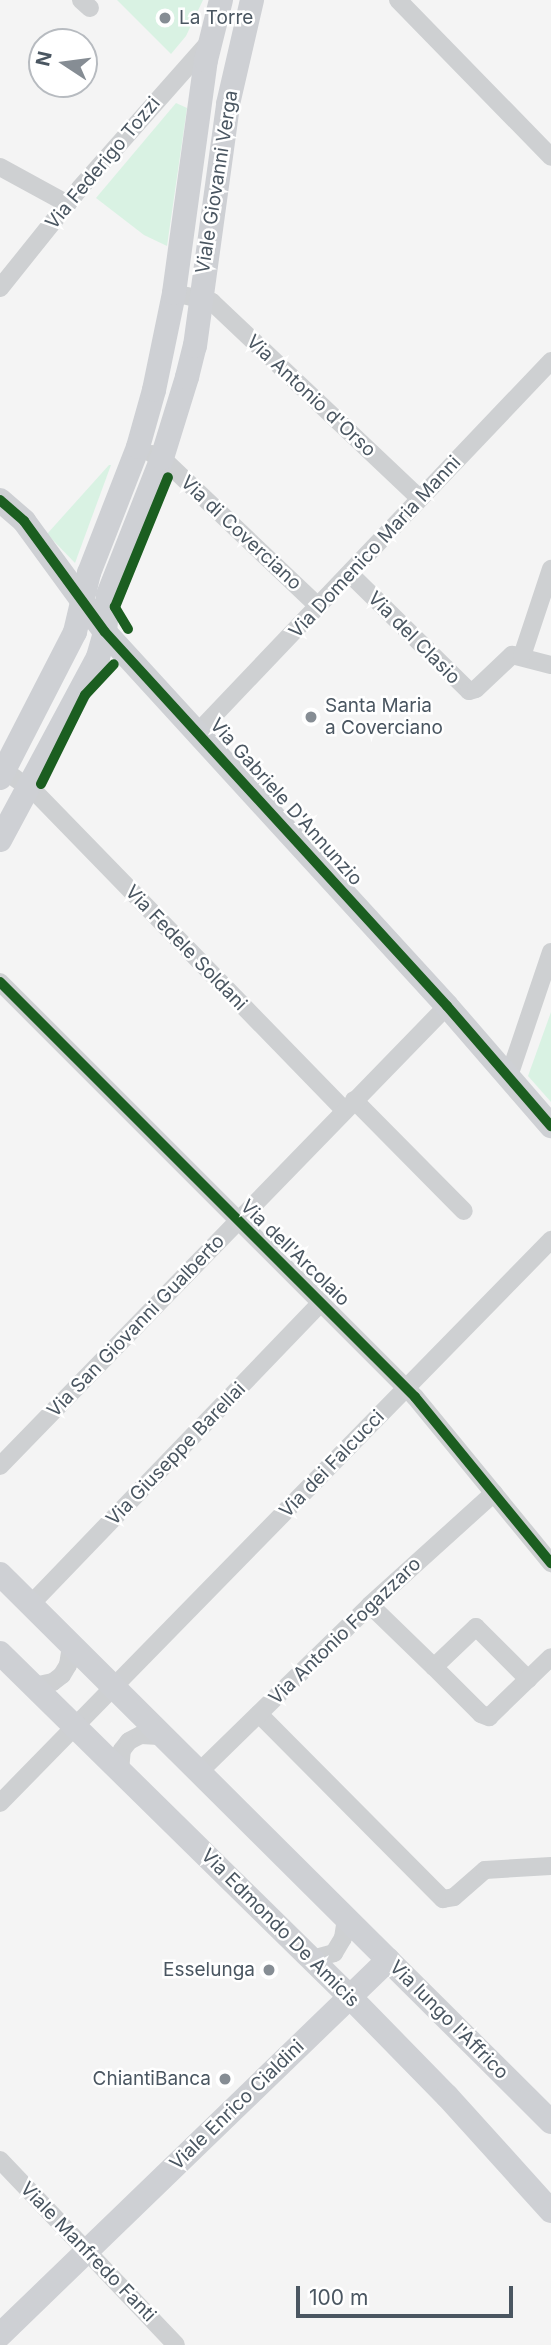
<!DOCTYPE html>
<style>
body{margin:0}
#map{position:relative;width:551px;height:2345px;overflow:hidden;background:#f4f4f4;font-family:Inter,sans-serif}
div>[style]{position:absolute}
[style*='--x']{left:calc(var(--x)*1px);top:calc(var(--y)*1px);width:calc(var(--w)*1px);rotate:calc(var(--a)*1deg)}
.green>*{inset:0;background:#d9f2e3}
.street>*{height:18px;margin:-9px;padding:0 9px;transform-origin:9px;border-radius:9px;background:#ced0d2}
.secondary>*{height:24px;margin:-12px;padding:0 12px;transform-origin:12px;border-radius:12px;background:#ced0d4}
.cycleway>*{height:10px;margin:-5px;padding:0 5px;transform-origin:5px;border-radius:5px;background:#1b5e20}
.dots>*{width:19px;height:19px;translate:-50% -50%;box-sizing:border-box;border:4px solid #fff;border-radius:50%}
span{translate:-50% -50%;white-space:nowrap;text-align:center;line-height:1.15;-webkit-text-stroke:5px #fff;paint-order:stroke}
.poi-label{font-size:19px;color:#4a5661}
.left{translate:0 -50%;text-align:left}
.right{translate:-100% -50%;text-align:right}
.street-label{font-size:19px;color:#4a5661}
.north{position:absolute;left:28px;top:28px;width:70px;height:70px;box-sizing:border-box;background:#fff;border:2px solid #b7bbc0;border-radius:50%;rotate:283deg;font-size:19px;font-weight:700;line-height:28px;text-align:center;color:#4a5661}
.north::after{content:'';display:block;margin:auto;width:24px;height:32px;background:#868d94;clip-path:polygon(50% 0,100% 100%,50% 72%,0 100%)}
.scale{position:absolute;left:296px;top:2286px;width:217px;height:32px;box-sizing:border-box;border:4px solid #4a5661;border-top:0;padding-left:9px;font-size:21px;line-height:24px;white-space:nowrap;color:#4a5661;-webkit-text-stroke:5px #fff;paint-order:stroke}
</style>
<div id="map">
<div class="green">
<div style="clip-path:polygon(117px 0,203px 0,186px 36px,171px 54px)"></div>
<div style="clip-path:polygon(176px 103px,187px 108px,167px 246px,144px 235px,96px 198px)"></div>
<div style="clip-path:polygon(109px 465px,111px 465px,75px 563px,47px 534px)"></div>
<div style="clip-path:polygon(551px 1012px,551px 1102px,528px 1076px)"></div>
</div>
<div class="street">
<div style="--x:81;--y:0;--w:12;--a:42"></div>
<div style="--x:398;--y:0;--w:219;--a:45.7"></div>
<div style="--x:0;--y:167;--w:77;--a:28.6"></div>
<div style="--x:0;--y:288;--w:128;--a:-51.3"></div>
<div style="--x:80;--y:188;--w:196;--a:-48.5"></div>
<div style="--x:174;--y:293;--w:39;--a:13"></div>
<div style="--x:212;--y:302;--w:286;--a:43.4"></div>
<div style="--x:152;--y:454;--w:11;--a:22"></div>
<div style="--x:162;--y:458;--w:216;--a:43.5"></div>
<div style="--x:350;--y:574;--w:167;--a:44.5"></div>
<div style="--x:469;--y:691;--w:7;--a:-16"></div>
<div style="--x:476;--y:689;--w:50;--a:-43.4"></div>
<div style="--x:512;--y:655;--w:40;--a:14.4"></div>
<div style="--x:522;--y:656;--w:92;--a:-71.6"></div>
<div style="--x:198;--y:732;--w:512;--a:-46.42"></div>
<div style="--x:4;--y:770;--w:39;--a:36"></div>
<div style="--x:36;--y:793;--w:442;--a:45.8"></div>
<div style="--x:0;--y:982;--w:587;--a:45"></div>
<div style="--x:415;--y:1397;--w:215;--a:50.7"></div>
<div style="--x:509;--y:1076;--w:131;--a:-71.3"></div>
<div style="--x:354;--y:1100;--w:156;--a:45.3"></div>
<div style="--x:0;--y:1466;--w:641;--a:-45.82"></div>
<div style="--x:31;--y:1604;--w:418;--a:-46.1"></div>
<div style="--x:370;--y:1605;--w:89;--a:44.1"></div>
<div style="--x:434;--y:1667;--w:58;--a:-43.6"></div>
<div style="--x:476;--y:1627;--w:74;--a:45"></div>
<div style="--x:434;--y:1667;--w:66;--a:45"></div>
<div style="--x:481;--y:1714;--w:9;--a:21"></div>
<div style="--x:489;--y:1717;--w:86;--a:-44.1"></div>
<div style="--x:34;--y:1686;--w:19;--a:-12"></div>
<div style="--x:53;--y:1682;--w:11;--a:-38"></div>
<div style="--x:62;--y:1675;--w:12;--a:-59"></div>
<div style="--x:68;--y:1665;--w:19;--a:-81"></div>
<div style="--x:259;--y:1714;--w:261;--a:45.2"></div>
<div style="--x:443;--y:1899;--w:11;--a:-10"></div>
<div style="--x:454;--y:1897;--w:41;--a:-41.1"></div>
<div style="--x:485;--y:1870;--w:66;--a:-3.5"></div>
<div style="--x:120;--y:1771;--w:21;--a:-85"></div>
<div style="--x:122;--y:1750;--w:11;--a:-52"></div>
<div style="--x:129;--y:1741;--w:13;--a:-27"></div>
<div style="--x:141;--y:1735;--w:18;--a:3"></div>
<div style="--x:198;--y:1773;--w:240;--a:-44.3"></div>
<div style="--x:370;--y:1605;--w:167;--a:-42.1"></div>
<div style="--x:0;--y:1803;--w:788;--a:-45.62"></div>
<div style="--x:312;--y:1959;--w:23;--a:-15"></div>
<div style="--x:334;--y:1953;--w:17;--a:-59"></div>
<div style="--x:343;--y:1938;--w:19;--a:-81"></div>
<div style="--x:0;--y:2160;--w:255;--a:46.4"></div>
</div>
<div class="secondary">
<div style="--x:0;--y:500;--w:32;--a:41"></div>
<div style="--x:24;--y:521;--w:137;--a:53.9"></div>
<div style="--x:105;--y:632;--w:507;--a:47.56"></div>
<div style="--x:447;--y:1006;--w:159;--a:49.1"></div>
<div style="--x:0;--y:778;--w:164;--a:-62.8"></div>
<div style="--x:75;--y:632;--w:61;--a:-76.7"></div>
<div style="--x:89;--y:573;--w:135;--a:-68.7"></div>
<div style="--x:138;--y:447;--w:59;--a:-74.3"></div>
<div style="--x:154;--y:390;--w:99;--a:-78.3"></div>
<div style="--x:174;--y:293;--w:235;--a:-82.2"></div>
<div style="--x:206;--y:60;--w:62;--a:-76"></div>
<div style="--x:0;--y:840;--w:208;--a:-61.8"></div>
<div style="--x:98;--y:657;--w:26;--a:-74"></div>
<div style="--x:105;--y:632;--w:37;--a:-85"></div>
<div style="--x:108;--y:595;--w:147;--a:-68.5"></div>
<div style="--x:162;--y:458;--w:85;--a:-72.8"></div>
<div style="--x:187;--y:377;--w:32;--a:-76"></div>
<div style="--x:195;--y:346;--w:244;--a:-82.2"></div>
<div style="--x:228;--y:104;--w:107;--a:-77"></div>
<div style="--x:0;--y:1574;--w:777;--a:44.84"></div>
<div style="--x:0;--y:1653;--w:489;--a:44.5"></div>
<div style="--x:349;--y:1996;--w:140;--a:45.6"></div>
<div style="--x:447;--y:2096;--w:155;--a:47.9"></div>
<div style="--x:0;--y:2335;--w:540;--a:-44.02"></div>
</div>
<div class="cycleway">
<div style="--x:0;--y:500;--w:32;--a:41"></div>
<div style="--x:24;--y:521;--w:137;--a:53.9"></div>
<div style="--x:105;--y:632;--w:507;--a:47.56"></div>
<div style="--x:447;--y:1006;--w:159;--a:49.1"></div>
<div style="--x:128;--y:629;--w:26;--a:-121"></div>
<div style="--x:115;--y:607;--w:140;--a:-67.8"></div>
<div style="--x:41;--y:784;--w:99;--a:-63.7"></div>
<div style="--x:85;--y:695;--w:42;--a:-46.9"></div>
<div style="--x:0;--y:982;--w:587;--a:45"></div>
<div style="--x:415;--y:1397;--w:215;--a:50.7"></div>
</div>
<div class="dots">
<div style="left:165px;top:18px;background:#868d94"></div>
<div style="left:311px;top:717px;background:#868d94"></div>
<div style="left:269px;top:1970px;background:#868d94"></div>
<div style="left:225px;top:2079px;background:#868d94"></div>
</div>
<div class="poi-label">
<span class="left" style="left:179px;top:18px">La Torre</span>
<span class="left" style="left:325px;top:717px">Santa Maria<br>a Coverciano</span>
<span class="right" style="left:255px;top:1970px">Esselunga</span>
<span class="right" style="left:211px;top:2079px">ChiantiBanca</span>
</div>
<div class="street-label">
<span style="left:103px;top:163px;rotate:-50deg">Via Federigo Tozzi</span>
<span style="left:217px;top:182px;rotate:-81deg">Viale Giovanni Verga</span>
<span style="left:311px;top:396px;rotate:43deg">Via Antonio d'Orso</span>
<span style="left:241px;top:533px;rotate:43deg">Via di Coverciano</span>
<span style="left:375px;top:547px;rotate:-47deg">Via Domenico Maria Manni</span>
<span style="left:414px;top:638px;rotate:45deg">Via del Clasio</span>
<span style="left:286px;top:802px;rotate:48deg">Via Gabriele D'Annunzio</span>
<span style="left:186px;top:948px;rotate:46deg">Via Fedele Soldani</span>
<span style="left:295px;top:1253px;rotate:44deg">Via dell'Arcolaio</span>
<span style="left:136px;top:1326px;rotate:-46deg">Via San Giovanni Gualberto</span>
<span style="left:176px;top:1454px;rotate:-46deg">Via Giuseppe Barellai</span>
<span style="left:332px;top:1464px;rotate:-46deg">Via dei Falcucci</span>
<span style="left:345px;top:1631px;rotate:-44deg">Via Antonio Fogazzaro</span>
<span style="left:280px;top:1928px;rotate:45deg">Via Edmondo De Amicis</span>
<span style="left:449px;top:2020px;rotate:45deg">Via lungo l'Affrico</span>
<span style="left:237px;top:2105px;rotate:-44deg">Viale Enrico Cialdini</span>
<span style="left:88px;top:2252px;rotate:46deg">Viale Manfredo Fanti</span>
</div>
<div class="north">N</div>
<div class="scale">100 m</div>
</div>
